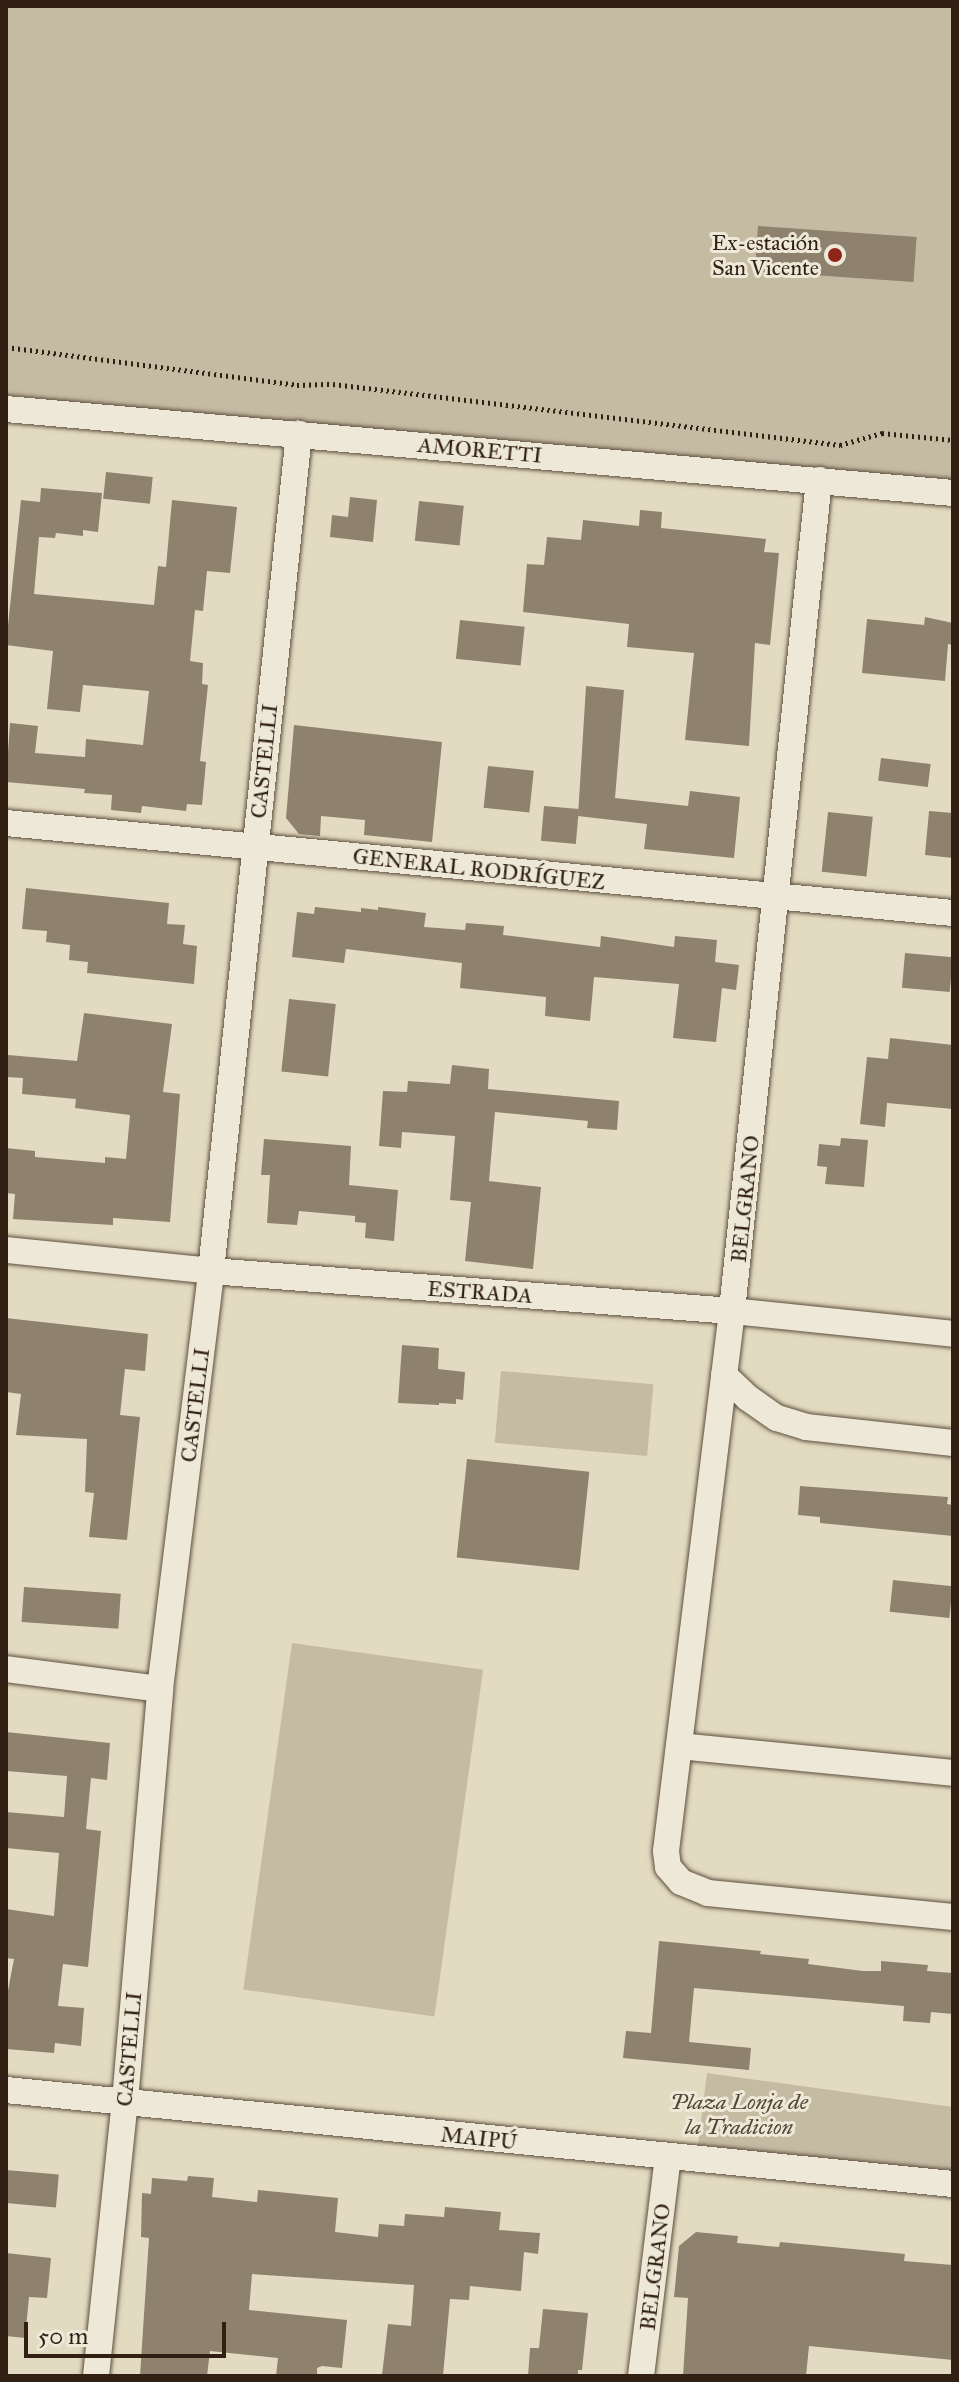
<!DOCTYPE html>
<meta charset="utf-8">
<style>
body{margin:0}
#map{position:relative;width:959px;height:2382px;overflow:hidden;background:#e3dbc1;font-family:"IM FELL Great Primer",serif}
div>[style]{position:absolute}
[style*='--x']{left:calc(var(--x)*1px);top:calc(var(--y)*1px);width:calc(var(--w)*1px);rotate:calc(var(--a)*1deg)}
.green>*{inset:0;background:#c5bba3;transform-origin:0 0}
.building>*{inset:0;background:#8e816d;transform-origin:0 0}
.path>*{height:5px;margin-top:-2.5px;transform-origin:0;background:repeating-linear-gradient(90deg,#321f13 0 2px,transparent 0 6px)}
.roads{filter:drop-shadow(0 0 2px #5e4e3e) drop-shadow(0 0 2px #5e4e3e)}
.minor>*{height:26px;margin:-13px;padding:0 13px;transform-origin:13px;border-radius:13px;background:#ede8d7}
.dots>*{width:22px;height:22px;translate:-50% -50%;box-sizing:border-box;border:4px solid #ede8d7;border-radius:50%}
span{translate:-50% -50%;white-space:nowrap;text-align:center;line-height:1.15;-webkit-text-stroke:6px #ede8d7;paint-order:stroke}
.poi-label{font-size:22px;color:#321f13}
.right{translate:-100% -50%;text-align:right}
.street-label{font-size:22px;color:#321f13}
.park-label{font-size:22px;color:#574637;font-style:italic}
.frame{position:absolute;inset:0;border:8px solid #321f13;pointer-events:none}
.scale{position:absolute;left:24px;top:2322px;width:202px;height:36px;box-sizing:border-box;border:4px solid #321f13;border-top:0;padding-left:10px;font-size:24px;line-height:28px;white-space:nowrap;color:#321f13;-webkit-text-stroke:6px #ede8d7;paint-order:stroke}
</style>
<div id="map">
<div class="green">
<div style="clip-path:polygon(6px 6px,953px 6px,953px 491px,819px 480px,6px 395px)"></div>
<div style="left:501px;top:1371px;width:153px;height:72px;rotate:5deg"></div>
<div style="left:292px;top:1643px;width:193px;height:350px;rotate:8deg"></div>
<div style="clip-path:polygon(707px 2073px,953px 2107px,953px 2171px,698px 2145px)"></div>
</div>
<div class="building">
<div style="left:758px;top:226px;width:159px;height:45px;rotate:4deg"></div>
<div style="left:106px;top:472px;width:47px;height:27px;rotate:6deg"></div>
<div style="clip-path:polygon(41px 488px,102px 493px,98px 532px,83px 530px,83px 536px,56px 533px,55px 538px,39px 537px,34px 594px,154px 605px,158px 566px,166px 567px,172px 500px,237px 507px,230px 573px,207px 571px,203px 611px,195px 610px,190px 661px,203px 663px,202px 684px,208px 685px,200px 761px,206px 762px,202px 805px,187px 804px,186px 811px,142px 806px,141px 813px,111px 810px,112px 795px,84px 793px,85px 789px,6px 782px,10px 723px,38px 726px,35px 753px,85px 757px,86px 739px,143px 745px,149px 691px,83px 685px,80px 712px,47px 709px,53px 651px,6px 645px,21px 500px,40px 502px)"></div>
<div style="clip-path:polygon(350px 497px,377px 500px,373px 542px,330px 537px,332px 515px,348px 517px)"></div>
<div style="left:419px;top:501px;width:45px;height:40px;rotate:6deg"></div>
<div style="clip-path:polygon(640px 510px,662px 512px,661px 528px,766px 539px,764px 552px,779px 553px,770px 645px,755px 643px,749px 746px,685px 740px,694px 653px,627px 647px,629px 624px,523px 612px,527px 564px,544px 565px,547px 537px,581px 540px,583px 520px,639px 526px)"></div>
<div style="clip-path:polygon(925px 617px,953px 623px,953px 645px,948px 644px,945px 681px,862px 673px,867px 619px,924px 625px)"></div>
<div style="left:460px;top:620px;width:65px;height:39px;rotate:6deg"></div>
<div style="clip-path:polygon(586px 686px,624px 690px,615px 798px,688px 806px,690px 791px,740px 797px,734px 858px,644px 849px,647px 824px,578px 816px)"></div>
<div style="clip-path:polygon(294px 725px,442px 742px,432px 842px,364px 835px,365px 820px,321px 816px,320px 836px,299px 834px,286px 818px)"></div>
<div style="left:881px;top:758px;width:50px;height:23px;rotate:7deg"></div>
<div style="left:488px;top:766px;width:46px;height:42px;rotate:6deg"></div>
<div style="left:544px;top:806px;width:35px;height:35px;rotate:5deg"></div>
<div style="clip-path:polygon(929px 811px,953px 813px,953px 858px,925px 855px)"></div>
<div style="left:828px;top:812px;width:45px;height:60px;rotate:6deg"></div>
<div style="clip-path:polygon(26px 888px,169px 903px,167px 924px,185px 925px,183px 944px,197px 946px,194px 984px,87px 973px,88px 962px,69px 960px,70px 945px,46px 942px,47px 931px,22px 929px)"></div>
<div style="clip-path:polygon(315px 907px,361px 912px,361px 908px,378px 910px,378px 907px,426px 913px,424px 927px,465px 930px,466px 923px,504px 926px,503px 935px,600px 947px,601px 936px,674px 947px,675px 936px,717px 940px,715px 962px,739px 965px,736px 990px,722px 988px,716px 1042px,673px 1038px,679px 984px,594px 977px,590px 1021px,545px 1016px,546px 997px,460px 988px,462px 963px,346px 949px,344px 963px,292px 957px,297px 912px,314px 914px)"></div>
<div style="left:905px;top:953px;width:48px;height:35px;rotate:5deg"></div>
<div style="left:289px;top:999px;width:47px;height:73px;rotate:6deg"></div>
<div style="clip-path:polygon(84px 1013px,172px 1024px,163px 1092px,180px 1094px,170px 1222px,113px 1218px,113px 1225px,13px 1219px,15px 1194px,6px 1193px,6px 1148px,35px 1151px,35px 1157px,105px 1163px,105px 1157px,126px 1159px,130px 1115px,75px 1108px,76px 1099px,22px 1094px,23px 1078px,6px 1077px,8px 1055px,77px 1061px)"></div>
<div style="clip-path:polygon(890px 1038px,953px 1045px,953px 1109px,887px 1103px,885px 1127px,860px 1124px,867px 1057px,888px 1059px)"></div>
<div style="clip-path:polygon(452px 1065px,489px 1069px,488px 1089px,619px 1101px,617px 1130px,587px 1128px,588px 1121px,495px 1112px,489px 1181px,541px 1187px,533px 1269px,465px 1261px,471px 1202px,450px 1200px,455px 1136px,402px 1132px,401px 1148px,379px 1146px,383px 1091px,407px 1092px,408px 1081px,450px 1084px)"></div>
<div style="clip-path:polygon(841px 1138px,868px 1140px,864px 1187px,825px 1184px,827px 1167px,817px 1166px,819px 1144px,840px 1146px)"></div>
<div style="clip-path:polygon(264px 1139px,351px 1146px,349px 1185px,398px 1190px,394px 1241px,365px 1238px,366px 1223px,355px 1222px,355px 1216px,299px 1211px,297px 1225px,267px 1223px,270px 1175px,261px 1175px)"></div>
<div style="clip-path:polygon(6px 1318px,148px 1334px,145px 1371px,125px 1369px,120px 1415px,140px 1417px,127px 1540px,89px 1537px,94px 1493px,85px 1492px,87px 1439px,16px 1435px,21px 1394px,6px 1392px)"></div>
<div style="clip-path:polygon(402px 1345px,439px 1348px,438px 1369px,465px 1372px,463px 1400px,456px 1399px,456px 1404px,439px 1403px,439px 1405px,398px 1403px)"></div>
<div style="left:467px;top:1459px;width:123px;height:99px;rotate:6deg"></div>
<div style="clip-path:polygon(800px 1486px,948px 1497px,947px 1504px,953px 1505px,953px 1536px,820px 1523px,820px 1517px,798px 1515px)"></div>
<div style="left:893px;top:1580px;width:60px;height:32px;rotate:6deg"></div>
<div style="left:24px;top:1587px;width:97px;height:35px;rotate:4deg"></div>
<div style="clip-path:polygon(6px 1732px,110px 1743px,107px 1780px,91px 1778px,86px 1829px,101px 1831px,88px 1967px,63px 1964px,58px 2006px,84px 2008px,81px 2046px,55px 2043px,54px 2053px,6px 2049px,6px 2001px,14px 1959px,6px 1958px,6px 1909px,54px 1916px,59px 1853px,6px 1848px,6px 1812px,64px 1817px,67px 1776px,6px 1771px)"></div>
<div style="clip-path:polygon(659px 1941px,761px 1951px,760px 1954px,809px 1959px,808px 1964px,863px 1971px,881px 1971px,881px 1961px,928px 1965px,927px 1971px,953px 1973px,953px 2014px,931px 2012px,930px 2023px,903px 2021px,904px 2006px,694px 1988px,689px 2042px,751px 2048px,749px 2070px,623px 2058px,626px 2031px,651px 2033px)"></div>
<div style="left:6px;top:2170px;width:53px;height:33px;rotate:5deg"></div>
<div style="clip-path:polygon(188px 2176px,214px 2178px,212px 2197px,257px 2202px,258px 2190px,338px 2198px,335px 2232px,378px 2237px,379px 2224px,404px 2226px,405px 2214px,444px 2217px,445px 2207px,501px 2212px,499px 2230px,540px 2233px,538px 2254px,524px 2252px,521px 2291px,470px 2286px,469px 2300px,450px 2299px,443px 2376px,382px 2375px,388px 2324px,411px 2326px,414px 2285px,252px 2274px,249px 2310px,347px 2320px,342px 2368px,322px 2366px,317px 2368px,317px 2376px,276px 2376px,278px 2358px,210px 2351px,207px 2376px,140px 2376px,149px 2238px,141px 2237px,142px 2193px,151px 2194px,152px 2178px,187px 2181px)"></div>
<div style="clip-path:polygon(696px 2232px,738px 2236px,737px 2243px,779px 2247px,780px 2242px,905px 2254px,904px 2261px,953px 2265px,953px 2360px,809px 2346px,806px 2376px,683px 2376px,688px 2298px,674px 2297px,679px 2246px)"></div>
<div style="clip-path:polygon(6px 2253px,51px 2258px,47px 2298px,29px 2297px,25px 2338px,6px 2336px)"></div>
<div style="clip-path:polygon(543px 2309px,588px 2313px,582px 2370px,578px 2370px,578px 2376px,528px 2376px,530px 2348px,539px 2348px)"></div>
</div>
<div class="path">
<div style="--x:6;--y:347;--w:293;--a:7.4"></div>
<div style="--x:297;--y:385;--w:36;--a:-2"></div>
<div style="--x:333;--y:384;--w:511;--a:6.86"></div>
<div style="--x:840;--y:445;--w:44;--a:-15.9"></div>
<div style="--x:882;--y:433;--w:71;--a:5.6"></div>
</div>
<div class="roads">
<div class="minor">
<div style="--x:6;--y:409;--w:951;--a:5.07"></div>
<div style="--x:819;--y:480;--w:836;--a:95.98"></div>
<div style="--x:732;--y:1311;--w:544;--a:96.97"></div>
<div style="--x:666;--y:1851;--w:16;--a:83"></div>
<div style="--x:668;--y:1867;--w:20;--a:49"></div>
<div style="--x:681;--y:1882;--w:29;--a:22"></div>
<div style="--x:708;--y:1893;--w:246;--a:5.6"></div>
<div style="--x:6;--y:823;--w:951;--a:5.43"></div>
<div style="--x:6;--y:1250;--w:206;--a:5.8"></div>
<div style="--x:211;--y:1271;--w:523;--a:4.39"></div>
<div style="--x:732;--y:1311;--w:222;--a:5.9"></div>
<div style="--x:724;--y:1375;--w:33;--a:44"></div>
<div style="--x:748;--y:1398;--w:35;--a:35"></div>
<div style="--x:777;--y:1418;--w:30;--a:17"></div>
<div style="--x:806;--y:1427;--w:148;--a:6.2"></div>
<div style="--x:6;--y:1669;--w:155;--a:7.4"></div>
<div style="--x:679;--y:1746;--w:275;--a:5.6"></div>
<div style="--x:6;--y:2090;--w:952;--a:5.67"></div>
<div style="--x:96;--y:2376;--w:277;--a:-84"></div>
<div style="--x:125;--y:2101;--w:413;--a:-85.1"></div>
<div style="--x:160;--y:1689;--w:421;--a:-83"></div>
<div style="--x:211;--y:1271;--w:842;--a:-84"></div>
<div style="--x:641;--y:2376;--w:221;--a:-83"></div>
</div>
</div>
<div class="dots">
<div style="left:835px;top:255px;background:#8f2418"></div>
</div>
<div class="poi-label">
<span class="right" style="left:819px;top:255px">Ex-estación<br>San Vicente</span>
</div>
<div class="street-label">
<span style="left:480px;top:450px;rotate:5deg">AMORETTI</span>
<span style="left:264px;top:761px;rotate:-84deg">CASTELLI</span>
<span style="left:479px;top:869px;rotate:6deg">GENERAL RODRÍGUEZ</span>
<span style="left:745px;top:1199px;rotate:-84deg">BELGRANO</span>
<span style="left:480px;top:1292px;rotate:4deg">ESTRADA</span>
<span style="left:195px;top:1405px;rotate:-83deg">CASTELLI</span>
<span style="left:129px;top:2049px;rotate:-85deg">CASTELLI</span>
<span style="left:479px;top:2138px;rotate:6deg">MAIPÚ</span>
<span style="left:655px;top:2267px;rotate:-83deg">BELGRANO</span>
</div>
<div class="park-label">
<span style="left:739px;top:2114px">Plaza Lonja de<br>la Tradicion</span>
</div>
<div class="frame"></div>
<div class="scale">50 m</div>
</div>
